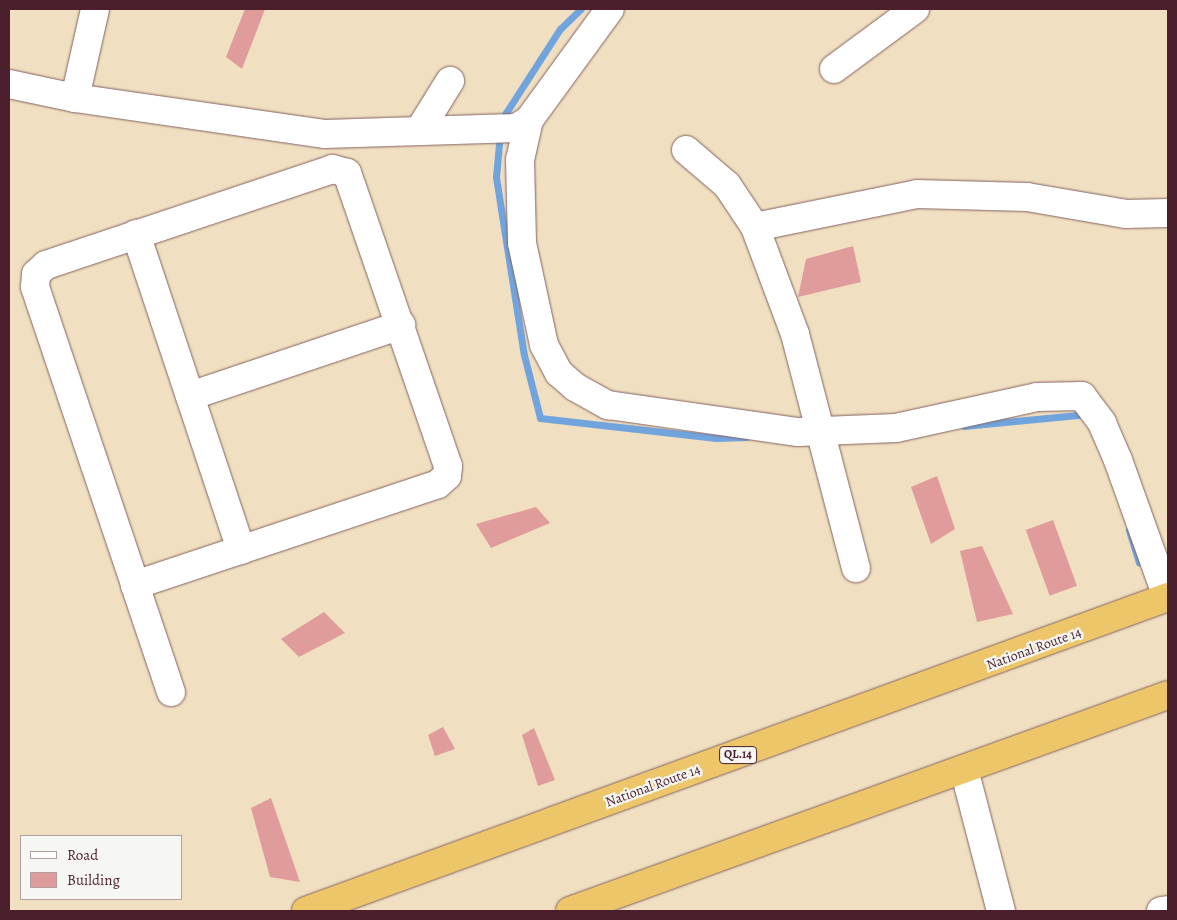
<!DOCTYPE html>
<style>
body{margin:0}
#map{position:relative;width:1177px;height:920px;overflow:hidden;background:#f0dfc1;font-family:Alegreya,serif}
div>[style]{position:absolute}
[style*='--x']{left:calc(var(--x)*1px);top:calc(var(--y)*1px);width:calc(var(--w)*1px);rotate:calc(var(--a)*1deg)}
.stream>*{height:7px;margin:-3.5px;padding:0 3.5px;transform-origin:3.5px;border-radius:3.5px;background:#71a4dd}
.building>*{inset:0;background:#e09c9a;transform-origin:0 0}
.roads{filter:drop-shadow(0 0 1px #846260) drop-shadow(0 0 1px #846260)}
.minor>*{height:28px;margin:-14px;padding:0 14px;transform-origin:14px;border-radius:14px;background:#fff}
.highway>*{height:28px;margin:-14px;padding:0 14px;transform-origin:14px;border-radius:14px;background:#ecc669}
span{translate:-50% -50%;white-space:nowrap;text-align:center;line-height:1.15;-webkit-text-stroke:4.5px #f6f6f2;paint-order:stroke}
.shield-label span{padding:1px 4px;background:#f6f6f2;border:1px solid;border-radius:4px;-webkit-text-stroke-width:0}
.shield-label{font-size:12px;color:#4a1f2b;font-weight:700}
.street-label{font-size:14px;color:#4a1f2b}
.frame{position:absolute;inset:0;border:10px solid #4a1f2b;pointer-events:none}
.legend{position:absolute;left:20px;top:835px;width:162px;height:65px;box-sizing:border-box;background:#f6f6f2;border:1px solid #b1a0a2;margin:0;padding:6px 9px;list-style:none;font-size:15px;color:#4a1f2b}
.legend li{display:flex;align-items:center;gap:10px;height:25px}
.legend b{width:25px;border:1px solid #b1a0a2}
</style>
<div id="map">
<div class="stream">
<div style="--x:500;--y:122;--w:111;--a:-57.2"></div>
<div style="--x:560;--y:29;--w:29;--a:-44"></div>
<div style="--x:500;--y:133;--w:44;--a:95.2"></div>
<div style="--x:496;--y:177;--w:180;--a:81.1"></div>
<div style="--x:524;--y:355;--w:65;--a:75.7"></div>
<div style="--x:540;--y:418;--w:177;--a:6.5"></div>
<div style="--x:716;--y:438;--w:31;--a:-2"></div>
<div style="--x:964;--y:426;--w:125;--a:-5.5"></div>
<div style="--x:1129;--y:530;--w:34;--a:73"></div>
</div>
<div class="building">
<div style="clip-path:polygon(245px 9px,265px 9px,242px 69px,226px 57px)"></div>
<div style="clip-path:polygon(853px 246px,861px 282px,798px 297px,806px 259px)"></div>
<div style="clip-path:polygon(937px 476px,955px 529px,931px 544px,911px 487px)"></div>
<div style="clip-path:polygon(536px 507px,550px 523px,491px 548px,476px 524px)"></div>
<div style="left:1053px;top:520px;width:70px;height:29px;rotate:70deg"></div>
<div style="clip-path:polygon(982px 546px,1013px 614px,977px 622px,960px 551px)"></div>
<div style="clip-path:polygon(324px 612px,345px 633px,299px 657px,281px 639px)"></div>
<div style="clip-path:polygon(443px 727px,455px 749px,435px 756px,428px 735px)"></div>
<div style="clip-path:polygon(534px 728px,555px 780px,538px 786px,522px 735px)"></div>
<div style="clip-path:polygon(271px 798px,300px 882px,270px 877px,251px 808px)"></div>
</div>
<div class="roads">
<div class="minor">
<div style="--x:834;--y:69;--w:101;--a:-36.5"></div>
<div style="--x:9;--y:84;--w:67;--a:12"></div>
<div style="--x:75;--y:98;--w:253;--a:8.2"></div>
<div style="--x:325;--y:134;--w:191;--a:-1.8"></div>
<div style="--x:516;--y:128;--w:15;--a:-32"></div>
<div style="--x:529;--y:120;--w:137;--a:-53.9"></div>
<div style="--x:75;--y:98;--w:91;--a:-77.3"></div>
<div style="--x:529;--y:120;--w:41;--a:102.7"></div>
<div style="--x:520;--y:160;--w:83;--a:88.6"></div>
<div style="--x:522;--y:243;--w:104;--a:77.8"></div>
<div style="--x:544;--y:345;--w:32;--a:62"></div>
<div style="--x:559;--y:373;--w:21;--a:41"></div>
<div style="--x:575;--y:387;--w:38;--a:29"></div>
<div style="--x:608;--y:405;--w:192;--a:8.1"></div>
<div style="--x:798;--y:432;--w:98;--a:-2.3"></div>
<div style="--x:896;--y:428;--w:144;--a:-12.4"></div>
<div style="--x:1037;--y:397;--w:45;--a:-1.3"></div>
<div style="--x:1082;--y:396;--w:34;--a:53"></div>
<div style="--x:1102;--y:423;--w:40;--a:66.6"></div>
<div style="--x:1118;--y:460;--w:145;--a:70.3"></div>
<div style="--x:419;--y:131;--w:59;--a:-58.2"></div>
<div style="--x:686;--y:150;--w:54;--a:40.5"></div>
<div style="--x:727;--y:185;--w:50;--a:56.3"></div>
<div style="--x:755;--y:227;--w:114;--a:69.5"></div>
<div style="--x:795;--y:334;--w:242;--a:75.4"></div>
<div style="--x:755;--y:227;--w:165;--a:-11.5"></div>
<div style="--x:917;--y:194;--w:110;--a:1.6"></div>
<div style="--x:1027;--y:197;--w:100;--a:9.7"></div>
<div style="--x:1126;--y:214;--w:42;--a:-1.4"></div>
<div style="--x:136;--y:234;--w:333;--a:71.6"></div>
<div style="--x:190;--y:396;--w:223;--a:-18.6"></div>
<div style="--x:135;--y:585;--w:319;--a:-18.4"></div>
<div style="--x:438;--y:484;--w:12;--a:-42"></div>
<div style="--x:447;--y:476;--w:10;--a:-84"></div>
<div style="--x:448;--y:466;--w:310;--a:-109"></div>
<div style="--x:347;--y:173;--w:15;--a:-164"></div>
<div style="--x:333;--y:169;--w:303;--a:161.5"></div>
<div style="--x:46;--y:265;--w:13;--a:138"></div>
<div style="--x:36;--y:274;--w:13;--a:94"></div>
<div style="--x:35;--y:287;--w:314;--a:71.4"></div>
<div style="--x:135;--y:585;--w:113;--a:71.4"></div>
<div style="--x:964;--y:769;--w:147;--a:75.4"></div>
<div style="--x:1161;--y:911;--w:7;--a:-8"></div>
</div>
<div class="highway">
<div style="--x:306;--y:911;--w:917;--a:-20.02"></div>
<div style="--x:570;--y:911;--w:636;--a:-19.86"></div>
</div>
</div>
<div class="shield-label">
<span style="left:738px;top:755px">QL.14</span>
</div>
<div class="street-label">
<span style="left:1034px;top:649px;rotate:-20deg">National Route 14</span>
<span style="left:653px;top:786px;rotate:-20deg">National Route 14</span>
</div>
<div class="frame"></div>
<ul class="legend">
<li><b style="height:6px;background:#fff"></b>Road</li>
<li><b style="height:14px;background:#e09c9a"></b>Building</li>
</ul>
</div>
